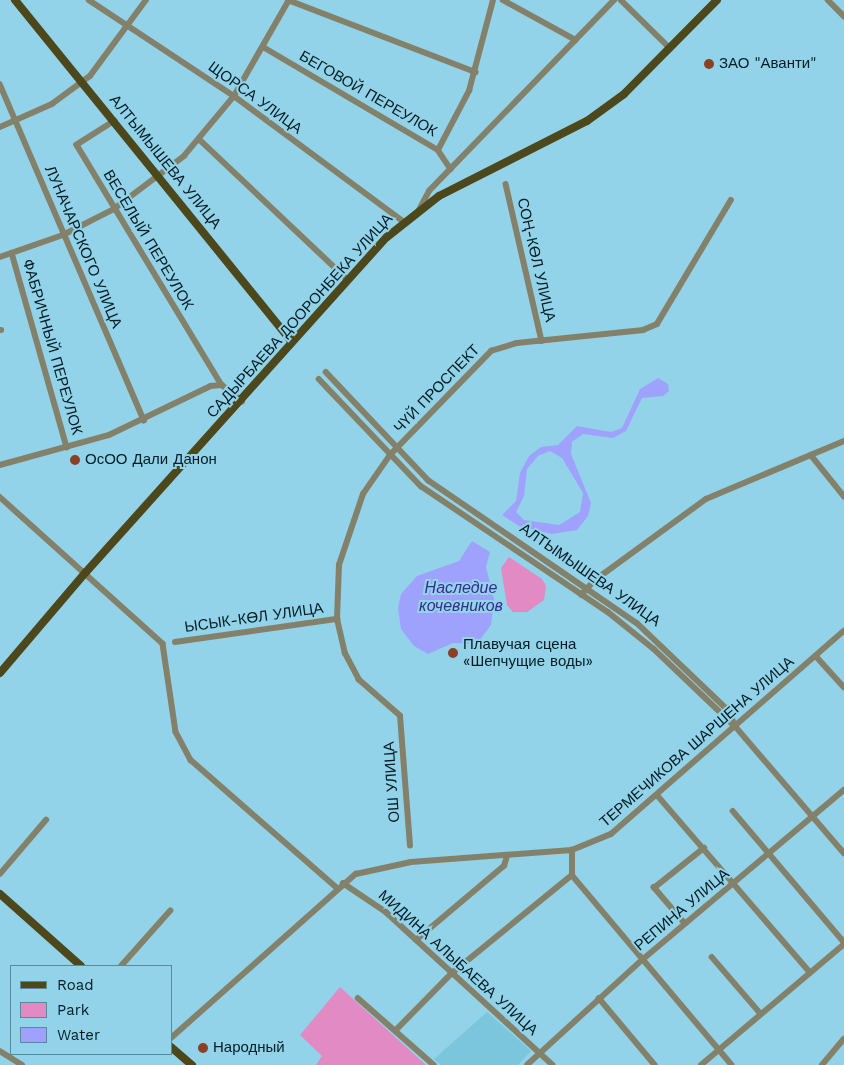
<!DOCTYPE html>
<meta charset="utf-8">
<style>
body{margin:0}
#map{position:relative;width:844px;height:1065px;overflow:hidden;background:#92d3e9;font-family:"Work Sans",sans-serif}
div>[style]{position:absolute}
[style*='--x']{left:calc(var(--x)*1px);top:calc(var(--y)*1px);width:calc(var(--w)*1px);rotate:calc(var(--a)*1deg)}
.built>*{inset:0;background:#7cc6dd}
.green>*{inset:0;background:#e18ac3}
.water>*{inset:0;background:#9ea2fd}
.minor>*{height:5.5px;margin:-2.75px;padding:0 2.75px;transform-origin:2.75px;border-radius:2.75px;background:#84816b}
.major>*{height:8px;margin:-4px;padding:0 4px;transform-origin:4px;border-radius:4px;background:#4d471c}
.dots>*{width:14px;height:14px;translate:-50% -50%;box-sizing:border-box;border:2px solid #92d3e9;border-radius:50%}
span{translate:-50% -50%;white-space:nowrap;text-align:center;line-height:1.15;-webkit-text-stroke:4px #92d3e9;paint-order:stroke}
.poi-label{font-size:15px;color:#021c24}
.left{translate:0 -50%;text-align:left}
.street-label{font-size:15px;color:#021c24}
.water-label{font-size:16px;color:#382b91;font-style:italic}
.legend{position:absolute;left:10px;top:965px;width:162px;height:90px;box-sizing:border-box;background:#92d3e9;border:1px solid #588a9a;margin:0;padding:6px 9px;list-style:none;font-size:15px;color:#021c24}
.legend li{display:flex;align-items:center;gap:10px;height:25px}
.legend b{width:25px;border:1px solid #588a9a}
</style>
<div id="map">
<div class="built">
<div style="clip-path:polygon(487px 1012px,531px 1051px,518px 1065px,441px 1065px,434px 1059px)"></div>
</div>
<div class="green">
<div style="clip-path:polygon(509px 557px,542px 579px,546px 586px,544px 600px,527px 612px,513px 612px,507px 605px,501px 568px)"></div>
<div style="clip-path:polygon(340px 987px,426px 1065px,316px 1065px,322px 1056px,300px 1035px)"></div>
</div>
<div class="water">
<div style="clip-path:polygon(evenodd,658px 378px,668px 384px,669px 391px,663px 396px,642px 398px,626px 431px,613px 438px,583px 434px,572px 442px,571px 454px,591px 503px,588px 516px,577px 530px,552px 534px,519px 526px,502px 515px,516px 501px,520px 473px,529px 456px,541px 447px,558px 445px,577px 426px,611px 432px,622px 428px,640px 389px,658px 378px,550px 451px,562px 458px,583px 493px,580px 512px,559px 525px,524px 520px,516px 512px,524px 496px,527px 469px,538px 456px,550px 451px)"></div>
<div style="clip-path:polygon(472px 541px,490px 552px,486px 567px,494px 599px,491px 625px,477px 644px,453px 643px,428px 654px,414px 646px,401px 629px,398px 608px,401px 594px,417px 576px,459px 561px)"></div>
</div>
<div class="minor">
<div style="--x:89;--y:0;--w:174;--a:33.5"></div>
<div style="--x:234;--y:96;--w:212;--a:36.5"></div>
<div style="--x:288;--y:0;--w:201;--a:21"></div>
<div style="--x:503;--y:0;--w:83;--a:28.7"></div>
<div style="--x:621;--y:0;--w:69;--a:44.4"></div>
<div style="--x:828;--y:0;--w:23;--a:45"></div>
<div style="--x:265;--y:48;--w:201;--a:30.5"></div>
<div style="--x:438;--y:150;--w:23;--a:56"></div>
<div style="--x:0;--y:84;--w:366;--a:66.8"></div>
<div style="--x:115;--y:121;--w:45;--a:147.7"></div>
<div style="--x:77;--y:145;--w:280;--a:58.9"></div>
<div style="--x:0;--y:127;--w:57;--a:-23.9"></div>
<div style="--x:52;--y:104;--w:47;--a:-36.4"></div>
<div style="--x:90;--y:76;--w:94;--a:-53.6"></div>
<div style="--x:199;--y:139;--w:205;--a:43.4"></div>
<div style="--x:438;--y:150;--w:67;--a:-62.3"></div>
<div style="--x:469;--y:91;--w:94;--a:-75.2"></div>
<div style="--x:506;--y:184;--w:161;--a:77.1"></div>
<div style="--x:419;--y:210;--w:21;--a:-62"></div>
<div style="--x:429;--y:191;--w:266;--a:-45.9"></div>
<div style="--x:12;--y:253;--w:202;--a:74.2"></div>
<div style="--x:0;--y:257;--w:67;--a:-19.2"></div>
<div style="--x:63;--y:235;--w:57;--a:-27"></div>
<div style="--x:114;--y:209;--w:88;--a:-37.1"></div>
<div style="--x:184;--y:156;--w:78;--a:-50.2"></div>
<div style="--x:234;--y:96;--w:111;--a:-60.2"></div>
<div style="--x:0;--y:330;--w:1;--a:0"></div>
<div style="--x:326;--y:372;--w:149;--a:46.6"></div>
<div style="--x:428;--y:480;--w:253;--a:34.4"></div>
<div style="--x:637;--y:623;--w:127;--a:43.7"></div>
<div style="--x:729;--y:711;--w:15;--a:67"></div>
<div style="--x:319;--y:379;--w:148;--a:46.4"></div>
<div style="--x:421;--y:486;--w:225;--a:34"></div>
<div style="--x:608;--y:612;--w:59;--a:38.8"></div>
<div style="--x:654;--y:649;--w:113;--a:43.6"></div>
<div style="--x:736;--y:727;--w:166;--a:49.4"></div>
<div style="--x:811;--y:455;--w:53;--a:51.2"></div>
<div style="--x:0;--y:465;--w:113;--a:-15.4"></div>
<div style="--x:109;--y:435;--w:113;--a:-25.7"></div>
<div style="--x:211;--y:386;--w:11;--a:-5"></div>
<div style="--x:222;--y:385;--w:26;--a:39"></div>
<div style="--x:0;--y:497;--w:219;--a:42"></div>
<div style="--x:163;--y:644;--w:89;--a:81.6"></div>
<div style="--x:176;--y:732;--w:32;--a:62"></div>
<div style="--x:191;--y:760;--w:194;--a:41.2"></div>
<div style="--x:581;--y:595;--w:21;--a:-47"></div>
<div style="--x:595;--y:580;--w:137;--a:-36.1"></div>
<div style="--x:706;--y:499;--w:150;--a:-22.8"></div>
<div style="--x:175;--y:642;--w:164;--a:-8.1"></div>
<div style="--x:816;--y:656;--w:42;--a:47.9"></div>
<div style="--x:658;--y:796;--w:233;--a:49.2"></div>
<div style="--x:733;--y:811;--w:172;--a:49.7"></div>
<div style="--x:410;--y:846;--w:130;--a:-94.4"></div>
<div style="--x:400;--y:716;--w:55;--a:-138.7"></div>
<div style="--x:359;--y:680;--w:30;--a:-118"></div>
<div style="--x:345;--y:654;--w:36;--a:-103"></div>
<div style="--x:337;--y:619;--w:54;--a:-87.9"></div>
<div style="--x:339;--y:565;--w:75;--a:-71.3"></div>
<div style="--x:363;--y:494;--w:47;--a:-55.3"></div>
<div style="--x:390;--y:455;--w:145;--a:-45.8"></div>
<div style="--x:491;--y:351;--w:27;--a:-17"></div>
<div style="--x:517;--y:343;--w:127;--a:-5.9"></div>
<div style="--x:643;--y:330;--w:15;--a:-23"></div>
<div style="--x:657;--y:324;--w:144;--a:-59.2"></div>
<div style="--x:0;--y:874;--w:71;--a:-49.6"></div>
<div style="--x:572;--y:875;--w:248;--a:49.9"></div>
<div style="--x:343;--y:883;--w:52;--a:34"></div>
<div style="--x:386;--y:912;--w:226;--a:42.5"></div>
<div style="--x:685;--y:924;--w:48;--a:-130.7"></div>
<div style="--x:654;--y:888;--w:64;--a:-38.7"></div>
<div style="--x:416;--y:940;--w:115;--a:-40.1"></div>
<div style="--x:504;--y:866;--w:10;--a:-73"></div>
<div style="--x:712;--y:957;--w:75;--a:49.3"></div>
<div style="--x:121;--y:966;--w:74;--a:-48.3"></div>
<div style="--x:358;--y:998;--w:101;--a:41.4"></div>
<div style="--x:599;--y:998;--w:87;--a:50.1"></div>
<div style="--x:396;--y:1030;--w:78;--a:-45.5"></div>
<div style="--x:451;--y:974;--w:156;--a:-39.3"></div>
<div style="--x:572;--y:875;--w:25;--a:-90"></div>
<div style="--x:171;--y:1038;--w:247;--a:-41.6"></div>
<div style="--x:356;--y:874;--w:56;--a:-12.3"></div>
<div style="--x:411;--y:862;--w:161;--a:-4.3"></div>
<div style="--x:572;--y:850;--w:42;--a:-22.3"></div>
<div style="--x:611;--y:834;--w:309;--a:-41.1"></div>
<div style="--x:0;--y:1051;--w:26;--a:32"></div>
<div style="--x:527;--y:1065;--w:156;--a:-42.4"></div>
<div style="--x:642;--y:960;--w:264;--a:-40.1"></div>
<div style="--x:701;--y:1065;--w:187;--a:-40.2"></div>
<div style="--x:822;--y:1065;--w:34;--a:-50"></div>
</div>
<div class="major">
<div style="--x:15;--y:0;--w:440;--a:51"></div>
<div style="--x:0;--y:673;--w:133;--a:-49.6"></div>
<div style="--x:86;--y:572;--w:450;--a:-48.1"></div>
<div style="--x:387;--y:237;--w:66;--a:-38.3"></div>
<div style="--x:439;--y:196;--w:166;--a:-26.9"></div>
<div style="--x:587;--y:121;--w:46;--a:-36.1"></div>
<div style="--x:624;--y:94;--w:132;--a:-45.3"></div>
<div style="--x:0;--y:894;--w:108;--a:41.6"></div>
<div style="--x:171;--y:1047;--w:28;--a:41"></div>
</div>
<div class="dots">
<div style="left:709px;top:64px;background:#894023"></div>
<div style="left:75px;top:460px;background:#894023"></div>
<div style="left:453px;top:653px;background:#894023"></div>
<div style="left:203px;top:1048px;background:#894023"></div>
</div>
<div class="poi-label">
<span class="left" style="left:719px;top:64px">ЗАО "Аванти"</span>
<span class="left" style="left:85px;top:460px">ОсОО Дали Данон</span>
<span class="left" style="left:463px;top:653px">Плавучая сцена<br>«Шепчущие воды»</span>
<span class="left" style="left:213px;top:1048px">Народный</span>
</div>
<div class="street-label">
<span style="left:368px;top:94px;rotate:30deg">БЕГОВОЙ ПЕРЕУЛОК</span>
<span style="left:255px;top:98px;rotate:36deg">ЩОРСА УЛИЦА</span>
<span style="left:165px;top:162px;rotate:51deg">АЛТЫМЫШЕВА УЛИЦА</span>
<span style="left:148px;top:240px;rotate:59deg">ВЕСЕЛЫЙ ПЕРЕУЛОК</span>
<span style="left:83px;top:247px;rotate:67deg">ЛУНАЧАРСКОГО УЛИЦА</span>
<span style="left:536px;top:260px;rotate:77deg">СОҢ-КӨЛ УЛИЦА</span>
<span style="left:300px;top:316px;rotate:-48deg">САДЫРБАЕВА ДООРОНБЕКА УЛИЦА</span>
<span style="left:52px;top:347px;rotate:74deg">ФАБРИЧНЫЙ ПЕРЕУЛОК</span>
<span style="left:437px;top:389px;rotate:-46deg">ЧҮЙ ПРОСПЕКТ</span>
<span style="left:590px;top:575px;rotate:35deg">АЛТЫМЫШЕВА УЛИЦА</span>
<span style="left:254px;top:618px;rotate:-8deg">ЫСЫК-КӨЛ УЛИЦА</span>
<span style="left:697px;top:742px;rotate:-41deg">ТЕРМЕЧИКОВА ШАРШЕНА УЛИЦА</span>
<span style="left:392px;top:782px;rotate:-94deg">ОШ УЛИЦА</span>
<span style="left:682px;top:910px;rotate:-40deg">РЕПИНА УЛИЦА</span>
<span style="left:458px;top:963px;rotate:42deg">МИДИНА АЛЫБАЕВА УЛИЦА</span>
</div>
<div class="water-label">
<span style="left:461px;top:597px">Наследие<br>кочевников</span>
</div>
<ul class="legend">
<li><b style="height:6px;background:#4d471c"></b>Road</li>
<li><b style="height:14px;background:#e18ac3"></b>Park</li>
<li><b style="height:14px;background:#9ea2fd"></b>Water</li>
</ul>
</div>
